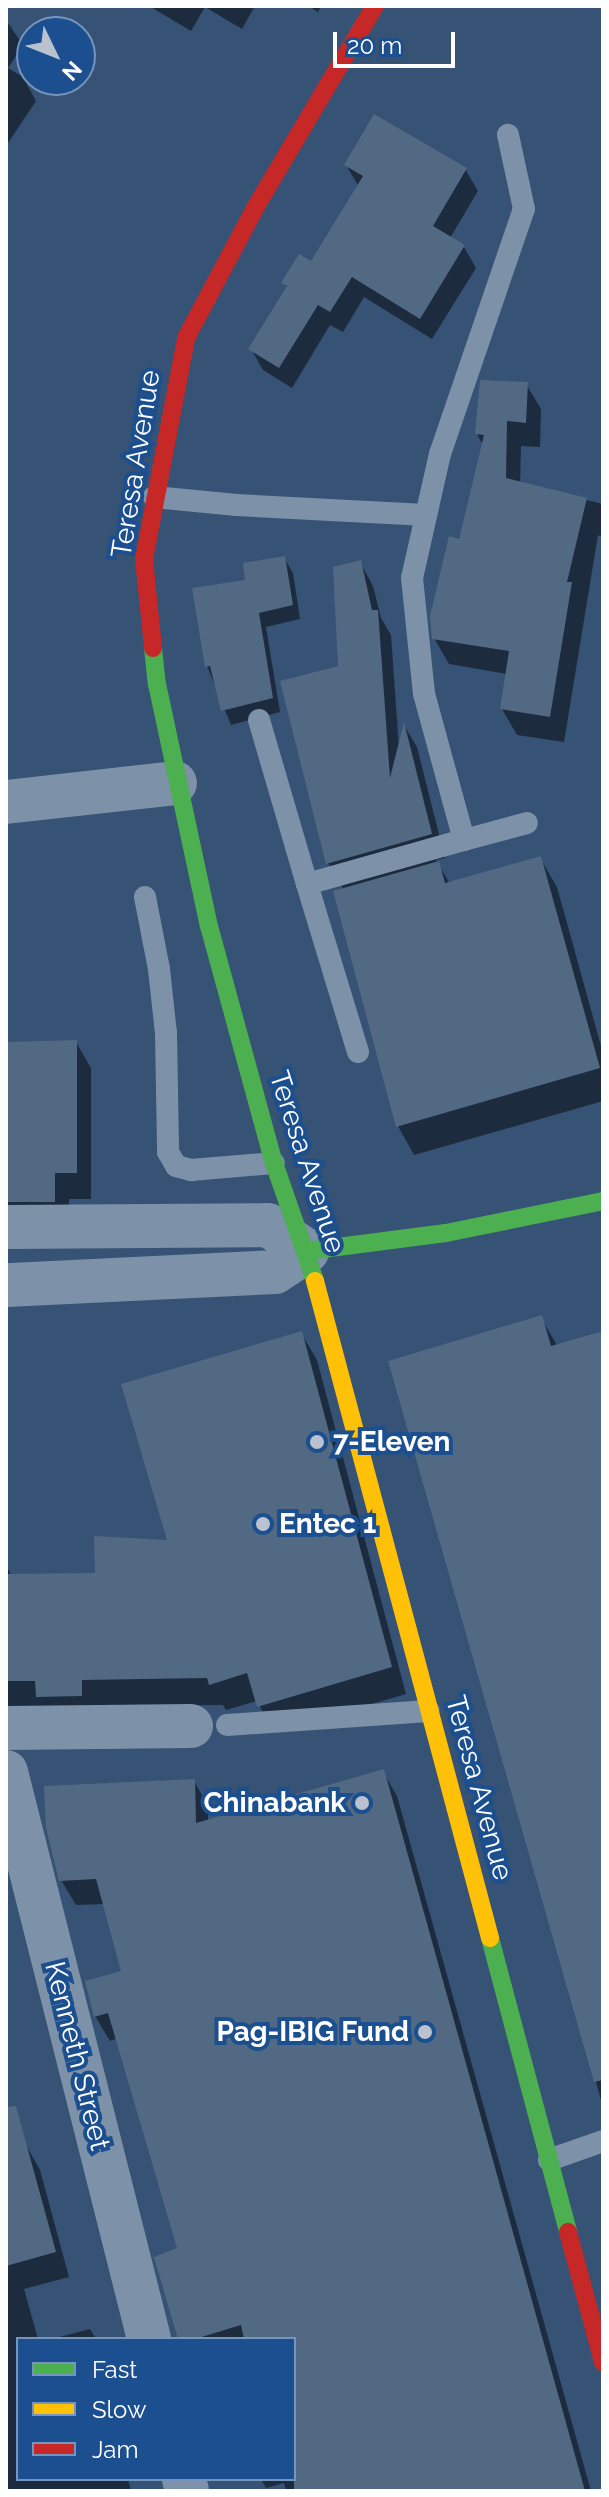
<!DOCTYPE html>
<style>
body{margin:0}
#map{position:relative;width:609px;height:2497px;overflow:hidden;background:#365274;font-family:Raleway,sans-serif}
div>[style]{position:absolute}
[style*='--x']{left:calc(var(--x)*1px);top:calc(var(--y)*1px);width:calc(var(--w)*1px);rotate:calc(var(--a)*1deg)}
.shadow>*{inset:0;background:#0007}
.building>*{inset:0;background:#526984}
.lane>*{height:22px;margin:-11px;padding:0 11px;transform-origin:11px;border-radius:11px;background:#7d92a8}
.street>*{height:44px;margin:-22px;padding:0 22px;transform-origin:22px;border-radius:22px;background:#7d92a8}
.fast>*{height:18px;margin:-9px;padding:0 9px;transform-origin:9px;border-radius:9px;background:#4caf50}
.slow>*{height:18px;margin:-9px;padding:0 9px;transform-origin:9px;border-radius:9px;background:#ffc107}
.jam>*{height:18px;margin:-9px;padding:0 9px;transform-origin:9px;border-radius:9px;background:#c62828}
.dots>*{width:22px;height:22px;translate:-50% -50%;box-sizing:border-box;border:4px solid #1b4f8f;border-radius:50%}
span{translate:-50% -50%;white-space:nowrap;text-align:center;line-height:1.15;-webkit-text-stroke:8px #1b4f8f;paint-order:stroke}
.street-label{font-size:28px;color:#fff}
.poi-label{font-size:28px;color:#fff;font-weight:700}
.left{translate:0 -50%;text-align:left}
.right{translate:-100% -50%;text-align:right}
.frame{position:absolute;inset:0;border:8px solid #fff;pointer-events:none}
.legend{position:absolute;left:16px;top:2337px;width:280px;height:144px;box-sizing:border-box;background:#1b4f8f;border:2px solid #7695bc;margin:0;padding:10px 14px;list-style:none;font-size:24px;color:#fff}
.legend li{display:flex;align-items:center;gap:16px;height:40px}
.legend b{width:40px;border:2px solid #7695bc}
.north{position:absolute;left:16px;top:16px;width:80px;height:80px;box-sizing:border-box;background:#1b4f8f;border:2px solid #7695bc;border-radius:50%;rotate:133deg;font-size:22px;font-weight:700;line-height:32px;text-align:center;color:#fff}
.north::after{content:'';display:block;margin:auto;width:28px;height:36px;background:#b9c2ce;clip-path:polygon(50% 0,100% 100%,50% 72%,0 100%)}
.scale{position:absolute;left:333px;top:32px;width:122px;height:36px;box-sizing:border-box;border:4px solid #fff;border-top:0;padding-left:10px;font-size:24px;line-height:28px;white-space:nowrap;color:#fff;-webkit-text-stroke:6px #1b4f8f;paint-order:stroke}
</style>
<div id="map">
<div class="shadow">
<div style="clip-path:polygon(149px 6px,255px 6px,242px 29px,205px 7px,191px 31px)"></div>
<div style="clip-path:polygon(308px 6px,321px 6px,318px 12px)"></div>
<div style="clip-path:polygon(6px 20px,23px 45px,8px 68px,23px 77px,36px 101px,6px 146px)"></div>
<div style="clip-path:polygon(346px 165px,465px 169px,478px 191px,450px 238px,464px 247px,476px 268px,432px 339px,364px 297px,343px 332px,330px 325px,292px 388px,263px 370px,251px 349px,287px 288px,284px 283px,311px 264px,359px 187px)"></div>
<div style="clip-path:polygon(526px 384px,541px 409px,540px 447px,521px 446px,520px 484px,603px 504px,603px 538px,598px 535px,564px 742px,517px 735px,502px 709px,507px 674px,449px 664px,434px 638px,483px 445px,477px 434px)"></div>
<div style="clip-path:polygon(284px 558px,293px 573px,300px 619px,266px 627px,280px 712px,231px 725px,207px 666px)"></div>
<div style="clip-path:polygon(360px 562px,373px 586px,381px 618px,391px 635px,399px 748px,405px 727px,417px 747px,445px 858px,436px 860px,450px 884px,540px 858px,557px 887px,603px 1053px,603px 1101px,414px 1155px,398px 1126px,344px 890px,328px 863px,340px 668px)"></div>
<div style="clip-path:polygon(76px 1042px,91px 1068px,91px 1199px,69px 1199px,69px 1227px,6px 1209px,6px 1043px)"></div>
<div style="clip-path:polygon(541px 1318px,557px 1345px,603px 1333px,603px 2107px,390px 1362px)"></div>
<div style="clip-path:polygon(301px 1333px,317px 1360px,406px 1694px,274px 1733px,257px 1701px,226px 1710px,223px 1705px,96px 1706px,6px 1714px,6px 1565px,12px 1576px,97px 1575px,169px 1542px)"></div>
<div style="clip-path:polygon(383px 1772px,397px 1796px,591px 2491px,286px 2491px,284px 2483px,266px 2488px,261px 2479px,294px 2479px,294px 2339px,180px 2339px,180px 2250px,118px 2038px,110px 2041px,95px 2016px,123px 1972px,104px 1904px,76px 1905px,61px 1880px,194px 1781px,208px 1806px,208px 1821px)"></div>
<div style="clip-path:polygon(26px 2145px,40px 2170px,69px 2277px,24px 2289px,38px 2339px,18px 2339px,18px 2479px,128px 2479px,131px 2491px,6px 2491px,6px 2151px)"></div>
<div style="clip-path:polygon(90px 2329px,96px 2339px,52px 2339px)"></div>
</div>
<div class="building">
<div style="clip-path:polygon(374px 114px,467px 168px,433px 226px,465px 245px,420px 319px,352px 277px,330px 312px,318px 305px,279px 368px,248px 349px,287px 286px,281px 283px,299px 254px,311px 261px,363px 176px,344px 165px)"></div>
<div style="clip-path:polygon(480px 380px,528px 382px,526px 423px,507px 421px,506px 478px,587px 498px,567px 582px,572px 582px,550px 717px,500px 709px,509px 651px,432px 639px,430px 616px,449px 536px,459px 539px,484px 435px,475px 434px)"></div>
<div style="clip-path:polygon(285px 556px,293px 605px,259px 613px,273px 698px,221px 711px,210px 666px,205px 667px,192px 588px,245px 580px,243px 563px)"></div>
<div style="clip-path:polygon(361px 560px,372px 610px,378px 610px,390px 778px,404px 722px,432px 834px,326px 864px,280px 681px,338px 666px,333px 567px)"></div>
<div style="clip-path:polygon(541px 856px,600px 1068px,396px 1127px,333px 891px,439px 861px,445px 883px)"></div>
<div style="clip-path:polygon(77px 1040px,77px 1173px,55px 1173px,55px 1202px,6px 1202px,6px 1042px)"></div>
<div style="clip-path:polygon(542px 1315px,551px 1346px,603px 1331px,603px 2080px,594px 2082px,388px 1361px)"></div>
<div style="clip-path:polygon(302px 1331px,392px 1667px,257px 1707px,247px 1673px,209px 1685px,207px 1678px,82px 1680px,82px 1696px,36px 1697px,35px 1681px,6px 1681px,6px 1574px,95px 1573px,94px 1536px,167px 1540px,121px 1384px)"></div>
<div style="clip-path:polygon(384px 1769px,585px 2491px,294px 2491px,294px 2339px,244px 2339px,241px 2325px,195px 2339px,178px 2339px,154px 2257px,177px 2248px,108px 2013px,94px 2017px,85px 1981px,121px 1971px,96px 1879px,59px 1881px,46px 1828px,44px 1786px,195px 1779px,196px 1823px)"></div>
<div style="clip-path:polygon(16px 2106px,56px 2252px,6px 2266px,6px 2107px)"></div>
</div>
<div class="lane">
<div style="--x:154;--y:497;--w:83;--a:5.5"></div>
<div style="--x:237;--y:505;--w:189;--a:3"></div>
<div style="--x:259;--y:720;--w:171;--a:73.7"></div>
<div style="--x:464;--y:840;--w:65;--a:-15.1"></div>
<div style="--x:145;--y:897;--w:73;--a:79"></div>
<div style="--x:159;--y:969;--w:64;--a:83.8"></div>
<div style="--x:166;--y:1033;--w:119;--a:89"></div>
<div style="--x:168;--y:1152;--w:16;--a:60"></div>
<div style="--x:176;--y:1166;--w:16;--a:15"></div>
<div style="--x:191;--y:1170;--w:83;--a:-4.8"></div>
<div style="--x:358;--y:1052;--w:176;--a:-106.9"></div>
<div style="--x:307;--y:884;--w:163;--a:-15.7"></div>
<div style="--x:464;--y:840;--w:151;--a:-105.3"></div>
<div style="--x:424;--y:694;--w:117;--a:-95.9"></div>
<div style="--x:412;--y:578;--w:127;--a:-77.3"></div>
<div style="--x:440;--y:454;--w:259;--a:-71.1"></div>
<div style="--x:524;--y:209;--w:76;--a:-102.2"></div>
<div style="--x:227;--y:1725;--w:202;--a:-4"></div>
<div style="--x:549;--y:2160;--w:57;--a:-19.4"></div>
</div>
<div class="street">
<div style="--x:6;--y:802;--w:170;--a:-6.4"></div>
<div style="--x:6;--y:1227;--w:262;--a:-0.4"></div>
<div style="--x:268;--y:1225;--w:47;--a:33.7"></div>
<div style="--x:307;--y:1251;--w:38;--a:147"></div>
<div style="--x:275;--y:1272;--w:269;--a:177.2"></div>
<div style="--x:6;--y:1728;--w:185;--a:-0.6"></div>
<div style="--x:6;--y:1772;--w:585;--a:75.84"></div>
<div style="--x:184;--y:2479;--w:12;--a:76"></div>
</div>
<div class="fast">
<div style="--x:153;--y:648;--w:36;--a:84"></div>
<div style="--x:157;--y:684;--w:248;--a:77.9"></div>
<div style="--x:209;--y:926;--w:246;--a:74.7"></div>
<div style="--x:274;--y:1163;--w:125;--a:70.8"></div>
<div style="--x:307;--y:1251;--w:140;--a:-7.4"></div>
<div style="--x:446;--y:1233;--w:160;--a:-11.5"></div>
<div style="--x:490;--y:1938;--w:304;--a:75.1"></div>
</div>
<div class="slow">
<div style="--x:315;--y:1281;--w:680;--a:75.08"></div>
</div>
<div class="jam">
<div style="--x:153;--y:648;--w:89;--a:-95.8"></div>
<div style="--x:144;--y:559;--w:225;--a:-79.2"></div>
<div style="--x:186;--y:338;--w:147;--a:-62"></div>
<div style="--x:255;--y:208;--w:235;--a:-59.3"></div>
<div style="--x:568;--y:2232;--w:135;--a:74.9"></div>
</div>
<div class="dots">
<div style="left:317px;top:1442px;background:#b9c2ce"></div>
<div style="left:263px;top:1524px;background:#b9c2ce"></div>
<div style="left:362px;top:1803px;background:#b9c2ce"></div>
<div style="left:425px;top:2032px;background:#b9c2ce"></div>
</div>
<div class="street-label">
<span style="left:136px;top:464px;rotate:-81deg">Teresa Avenue</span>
<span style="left:307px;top:1162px;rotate:72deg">Teresa Avenue</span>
<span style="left:479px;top:1788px;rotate:75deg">Teresa Avenue</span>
<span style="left:77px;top:2056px;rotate:76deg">Kenneth Street</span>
</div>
<div class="poi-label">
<span class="left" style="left:333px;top:1442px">7-Eleven</span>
<span class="left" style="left:279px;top:1524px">Entec 1</span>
<span class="right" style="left:346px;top:1803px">Chinabank</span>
<span class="right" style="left:409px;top:2032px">Pag-IBIG Fund</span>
</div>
<div class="frame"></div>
<ul class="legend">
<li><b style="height:10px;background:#4caf50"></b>Fast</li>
<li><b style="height:10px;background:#ffc107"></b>Slow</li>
<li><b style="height:10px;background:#c62828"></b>Jam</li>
</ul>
<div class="north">N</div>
<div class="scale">20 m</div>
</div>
